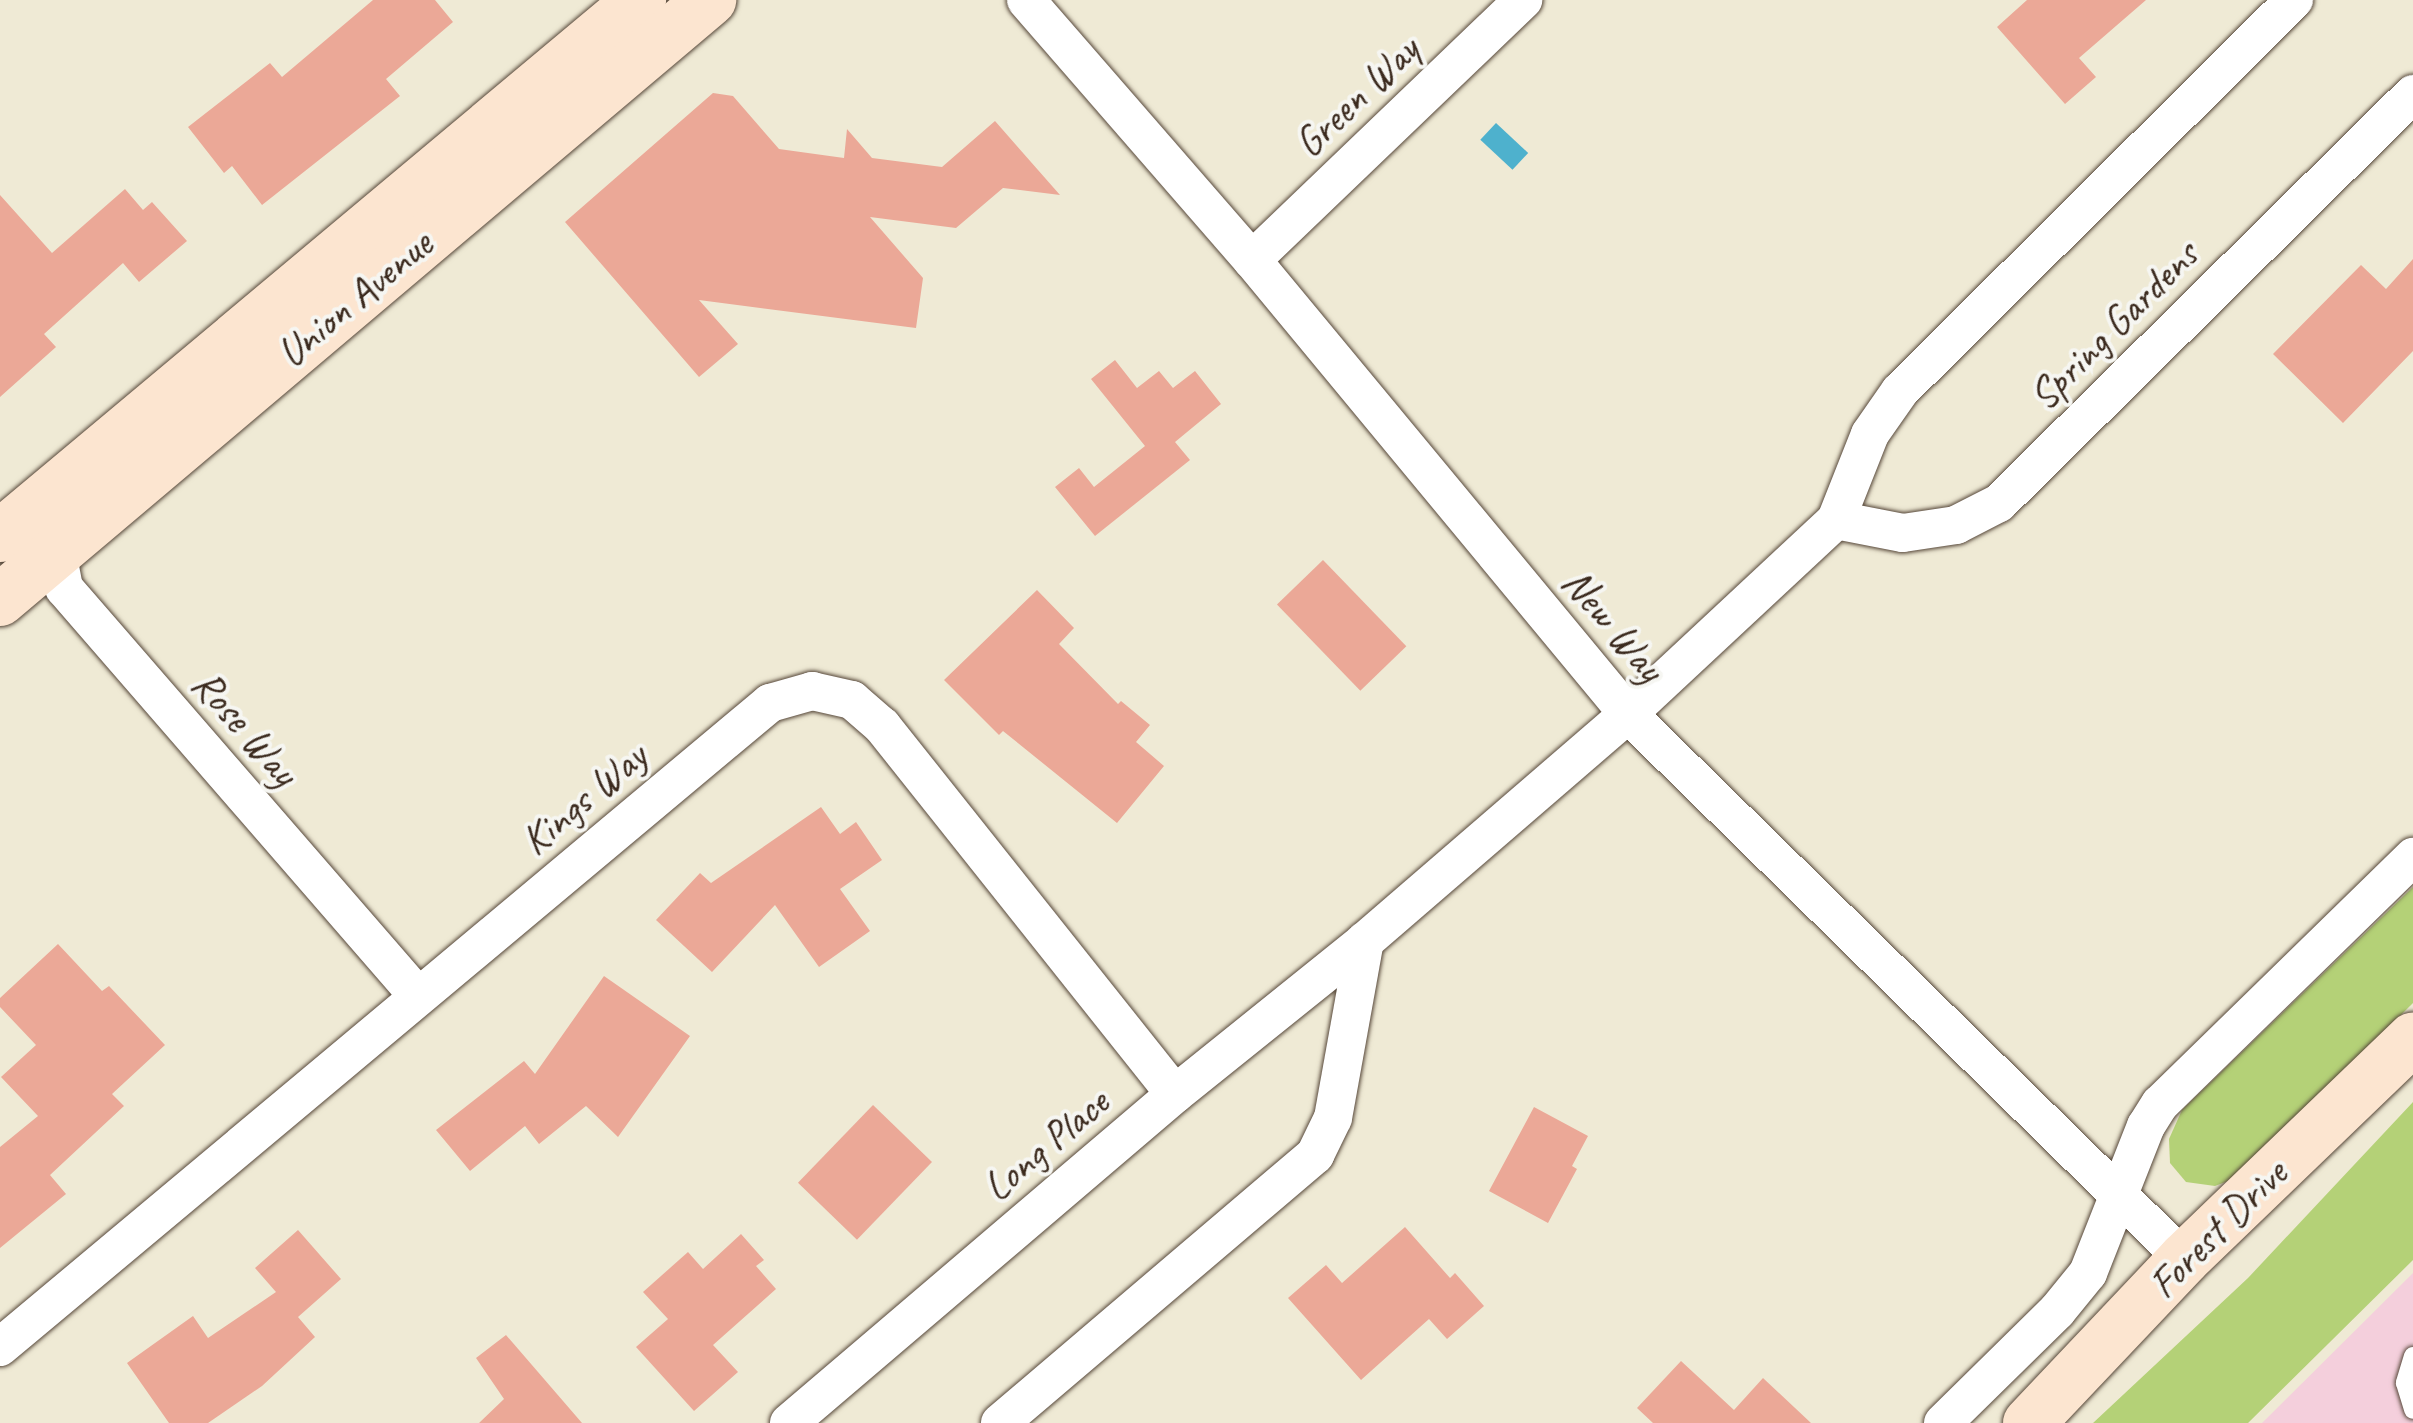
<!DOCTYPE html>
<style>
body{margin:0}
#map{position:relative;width:2413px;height:1423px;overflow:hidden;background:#efead5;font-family:Caveat,sans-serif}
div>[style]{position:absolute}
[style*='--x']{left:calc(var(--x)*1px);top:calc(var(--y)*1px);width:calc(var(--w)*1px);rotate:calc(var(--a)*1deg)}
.built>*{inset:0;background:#f4cfdc}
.green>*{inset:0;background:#b4d177}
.water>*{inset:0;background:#4eb1cd;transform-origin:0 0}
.building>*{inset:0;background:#eba897;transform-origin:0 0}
.roads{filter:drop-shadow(0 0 2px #564739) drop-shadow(0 0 2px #564739)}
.lane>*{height:18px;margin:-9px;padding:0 9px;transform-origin:9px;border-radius:9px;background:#fff}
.street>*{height:38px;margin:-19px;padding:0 19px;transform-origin:19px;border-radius:19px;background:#fff}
.secondary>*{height:52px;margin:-26px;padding:0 26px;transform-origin:26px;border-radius:26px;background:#fce5d0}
span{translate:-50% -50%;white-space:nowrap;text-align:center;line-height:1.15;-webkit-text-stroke:8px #f6f6f2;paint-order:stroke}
.street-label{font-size:42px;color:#3b2a1e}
</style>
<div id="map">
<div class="built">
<div style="clip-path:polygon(2413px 1273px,2413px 1423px,2262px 1423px)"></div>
</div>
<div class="green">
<div style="clip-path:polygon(2413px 887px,2413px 1003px,2236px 1178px,2215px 1186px,2186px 1182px,2170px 1163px,2169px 1139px,2182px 1110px)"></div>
<div style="clip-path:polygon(2413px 1102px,2413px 1260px,2248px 1423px,2093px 1423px,2248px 1278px)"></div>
</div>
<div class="water">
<div style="left:1496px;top:123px;width:44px;height:23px;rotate:43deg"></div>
</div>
<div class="building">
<div style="clip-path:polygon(373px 0,435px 0,453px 22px,386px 79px,400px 96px,262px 205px,232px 166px,224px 173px,188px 127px,270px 63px,282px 77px)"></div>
<div style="clip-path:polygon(2027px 0,2146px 0,2079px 58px,2096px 77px,2065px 104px,1997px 27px)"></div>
<div style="clip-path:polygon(713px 93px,733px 96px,779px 149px,844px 158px,847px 129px,872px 158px,942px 167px,995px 121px,1060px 195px,1003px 188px,956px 228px,870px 217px,923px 278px,916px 328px,699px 300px,738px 344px,699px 377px,565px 222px)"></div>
<div style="clip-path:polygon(125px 189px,143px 210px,152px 202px,187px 241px,139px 282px,123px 263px,44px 334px,56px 347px,0 397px,0 195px,52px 253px)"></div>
<div style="clip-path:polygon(2413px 259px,2413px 351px,2343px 423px,2273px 354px,2361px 265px,2386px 289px)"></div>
<div style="clip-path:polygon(1115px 360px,1137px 388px,1159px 371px,1173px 388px,1195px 371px,1221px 404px,1175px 442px,1190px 460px,1095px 536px,1055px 487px,1079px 468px,1094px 487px,1145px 446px,1091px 379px)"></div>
<div style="left:1323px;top:560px;width:120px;height:64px;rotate:46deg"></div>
<div style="clip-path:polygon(1037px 590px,1074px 628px,1059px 644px,1118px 704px,1121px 701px,1150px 725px,1136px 742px,1164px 766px,1117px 823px,1003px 731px,999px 735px,944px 680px)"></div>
<div style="clip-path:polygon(821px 807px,840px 834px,856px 822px,882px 860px,840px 889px,870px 931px,819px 967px,775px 905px,712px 972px,656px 920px,700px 873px,711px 883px)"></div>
<div style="clip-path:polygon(58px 944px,102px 991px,109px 986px,165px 1045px,112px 1094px,124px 1106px,50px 1175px,66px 1194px,0 1248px,0 1147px,38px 1116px,1px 1077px,36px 1045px,0 1007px,0 998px)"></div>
<div style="clip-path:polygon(604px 976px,690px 1036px,618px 1137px,586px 1106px,539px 1144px,525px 1126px,470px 1171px,436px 1130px,524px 1061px,535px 1074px)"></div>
<div style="left:873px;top:1105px;width:82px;height:108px;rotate:44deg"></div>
<div style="clip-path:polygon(1534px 1107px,1588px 1136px,1572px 1166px,1577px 1169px,1548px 1223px,1489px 1191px)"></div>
<div style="clip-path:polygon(1405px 1227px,1450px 1278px,1455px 1273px,1484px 1306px,1447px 1339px,1429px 1319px,1361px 1380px,1288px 1298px,1326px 1265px,1342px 1283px)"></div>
<div style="clip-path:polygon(298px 1230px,341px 1279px,298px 1317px,315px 1337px,262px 1386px,208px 1423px,169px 1423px,127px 1363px,193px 1316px,208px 1338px,276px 1292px,255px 1268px)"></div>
<div style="clip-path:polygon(741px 1234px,764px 1260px,756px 1266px,776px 1289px,713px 1345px,738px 1372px,694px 1411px,636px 1347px,668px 1319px,643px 1292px,688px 1252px,703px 1269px)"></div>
<div style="clip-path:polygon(506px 1335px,582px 1423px,479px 1423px,504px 1399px,476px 1358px)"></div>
<div style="clip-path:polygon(1681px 1361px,1734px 1410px,1763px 1378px,1811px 1423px,1653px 1423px,1637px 1408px)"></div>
</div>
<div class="roads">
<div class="lane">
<div style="--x:2413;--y:1356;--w:28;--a:107"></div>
<div style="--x:2405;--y:1383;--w:28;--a:73"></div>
</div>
<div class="street">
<div style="--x:1026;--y:0;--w:344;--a:49"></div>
<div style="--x:1252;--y:260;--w:589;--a:50.37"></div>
<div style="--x:1628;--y:714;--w:779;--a:44.43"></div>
<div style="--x:1252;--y:260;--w:376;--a:-43.8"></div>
<div style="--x:1836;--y:520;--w:68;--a:11"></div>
<div style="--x:1903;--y:533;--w:54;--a:-8.6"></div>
<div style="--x:1956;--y:525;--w:48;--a:-27.1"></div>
<div style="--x:1999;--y:503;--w:582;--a:-44.65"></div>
<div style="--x:53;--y:530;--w:59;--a:79.3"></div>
<div style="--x:64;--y:588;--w:539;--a:49.06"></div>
<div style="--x:0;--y:1347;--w:1004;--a:-39.91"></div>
<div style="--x:770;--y:703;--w:44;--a:-15.9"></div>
<div style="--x:812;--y:691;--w:41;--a:12.7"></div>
<div style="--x:852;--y:700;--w:40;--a:41"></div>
<div style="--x:882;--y:726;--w:470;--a:51.5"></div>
<div style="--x:789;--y:1423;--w:507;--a:-40.44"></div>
<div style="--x:1175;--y:1094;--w:244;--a:-38.8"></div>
<div style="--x:1365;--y:941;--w:347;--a:-40.8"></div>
<div style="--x:1628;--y:714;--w:284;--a:-43"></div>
<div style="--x:1836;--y:520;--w:92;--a:-68.4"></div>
<div style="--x:1870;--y:434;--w:52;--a:-55.1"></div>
<div style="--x:1900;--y:391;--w:555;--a:-44.78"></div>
<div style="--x:1000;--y:1423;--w:414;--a:-40.4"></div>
<div style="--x:1315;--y:1155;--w:41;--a:-64.1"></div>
<div style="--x:1333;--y:1118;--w:180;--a:-79.8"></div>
<div style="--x:1943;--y:1423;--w:160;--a:-44.5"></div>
<div style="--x:2057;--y:1311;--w:49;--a:-50.8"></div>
<div style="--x:2088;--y:1273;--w:158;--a:-68.5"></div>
<div style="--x:2146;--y:1126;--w:26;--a:-58"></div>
<div style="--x:2160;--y:1104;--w:354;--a:-44.3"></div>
</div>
<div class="secondary">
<div style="--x:0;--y:536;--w:835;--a:-39.95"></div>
<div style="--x:0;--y:600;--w:930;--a:-40.2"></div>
<div style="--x:2029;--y:1423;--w:226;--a:-46.6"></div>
<div style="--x:2184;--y:1259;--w:318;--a:-43.9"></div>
</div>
</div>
<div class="street-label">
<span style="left:1357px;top:97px;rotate:-44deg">Green Way</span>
<span style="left:355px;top:299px;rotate:-40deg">Union Avenue</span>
<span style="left:2114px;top:326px;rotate:-45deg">Spring Gardens</span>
<span style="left:1613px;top:625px;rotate:50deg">New Way</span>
<span style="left:245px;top:728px;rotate:49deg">Rose Way</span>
<span style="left:584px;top:799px;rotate:-40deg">Kings Way</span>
<span style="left:1046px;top:1145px;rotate:-40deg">Long Place</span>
<span style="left:2218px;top:1229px;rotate:-45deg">Forest Drive</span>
</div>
</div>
